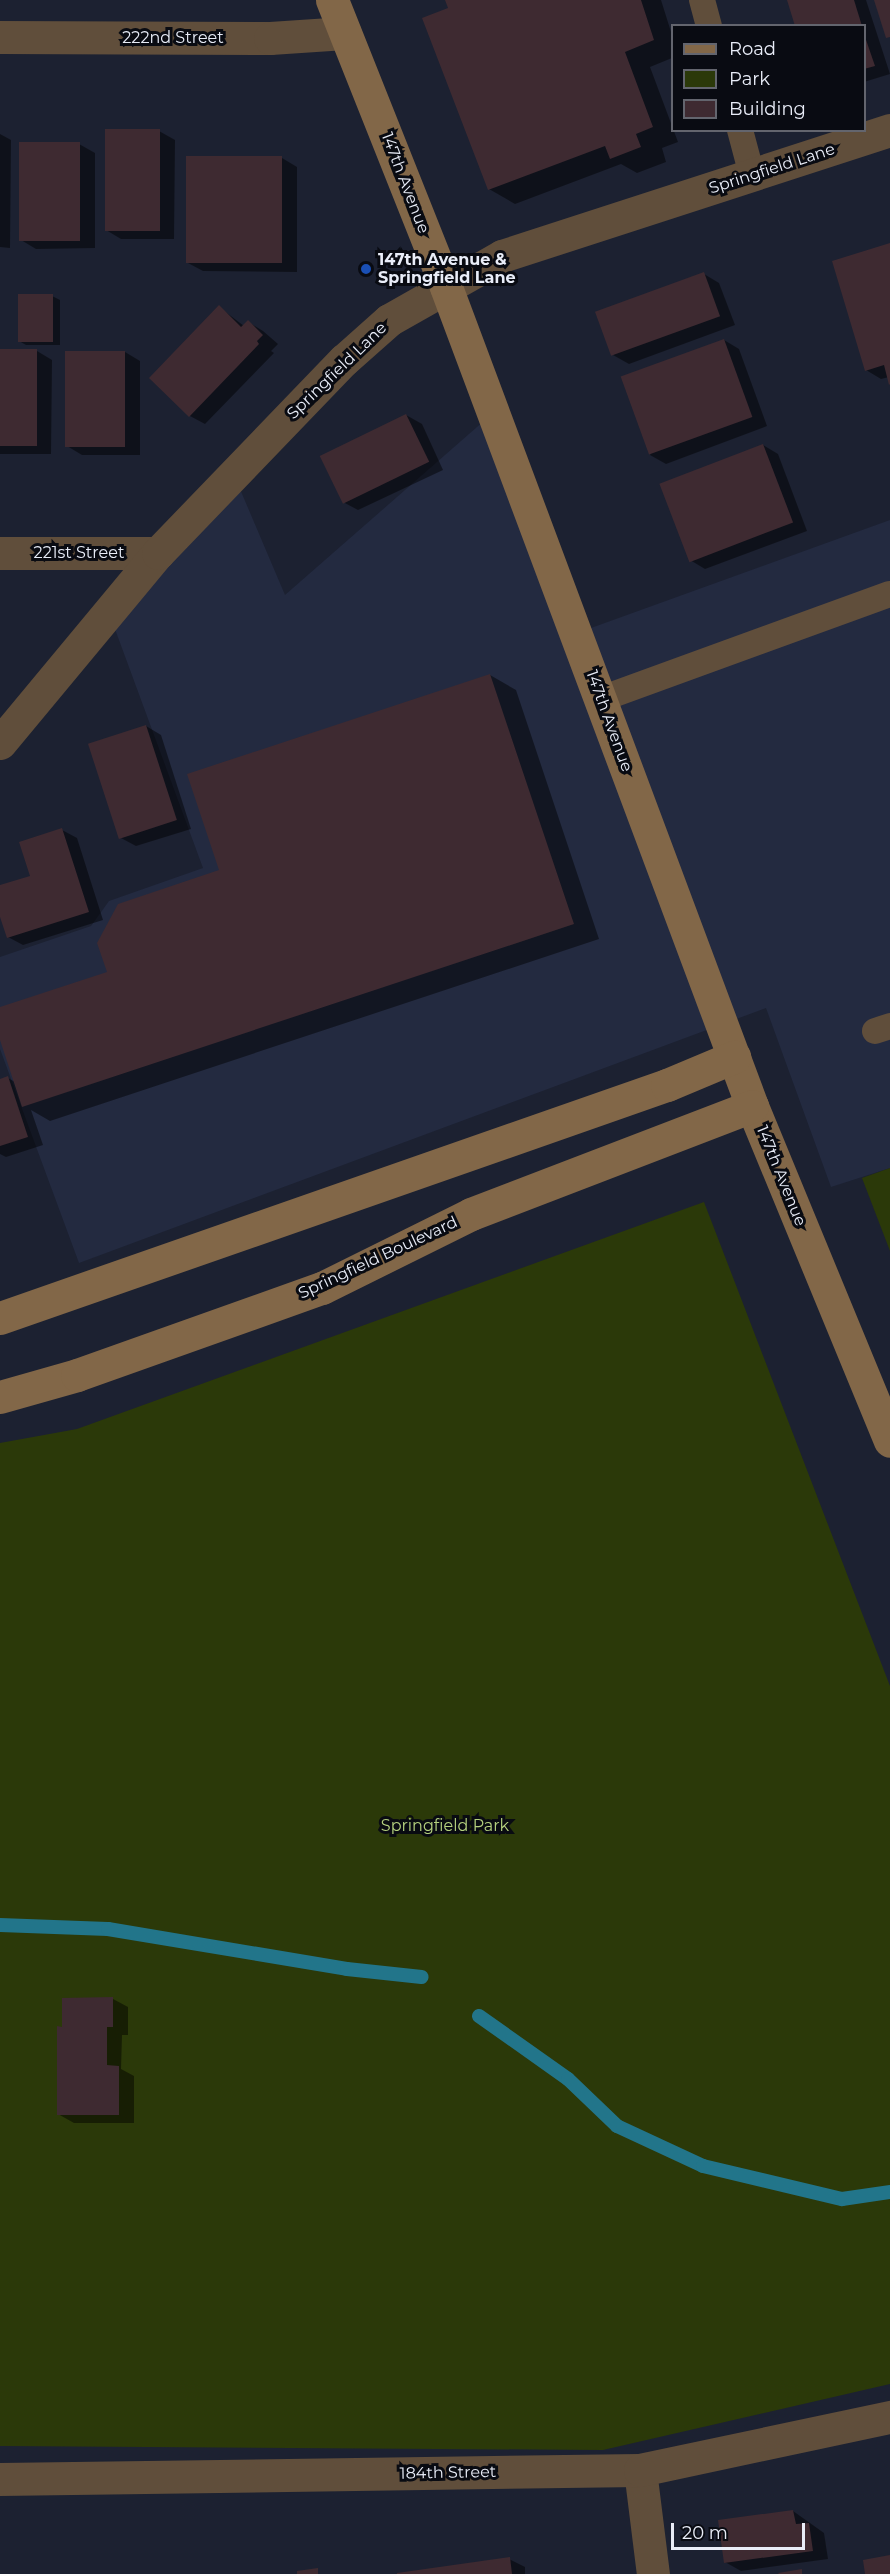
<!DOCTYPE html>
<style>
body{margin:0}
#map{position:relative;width:890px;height:2574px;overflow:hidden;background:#1c2131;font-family:Montserrat,sans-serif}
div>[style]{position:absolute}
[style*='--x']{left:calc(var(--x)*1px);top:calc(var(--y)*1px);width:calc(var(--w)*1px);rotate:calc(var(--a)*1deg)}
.built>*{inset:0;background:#232a40}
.green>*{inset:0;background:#2b3909}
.shadow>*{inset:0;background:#0007}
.stream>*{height:14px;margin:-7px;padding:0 7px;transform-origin:7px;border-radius:7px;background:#22758a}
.building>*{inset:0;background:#3e2a31;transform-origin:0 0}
.lane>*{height:26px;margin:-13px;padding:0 13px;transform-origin:13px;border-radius:13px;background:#604e3b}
.street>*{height:33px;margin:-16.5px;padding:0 16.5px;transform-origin:16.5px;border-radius:16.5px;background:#604e3b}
.secondary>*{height:33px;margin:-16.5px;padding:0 16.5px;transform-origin:16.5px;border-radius:16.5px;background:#826748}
.dots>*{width:16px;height:16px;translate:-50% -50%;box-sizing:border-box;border:3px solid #090b12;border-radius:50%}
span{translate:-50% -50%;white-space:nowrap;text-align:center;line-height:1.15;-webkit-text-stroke:6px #090b12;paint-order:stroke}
.street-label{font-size:16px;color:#e9edf8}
.poi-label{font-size:16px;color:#e9edf8;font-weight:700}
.left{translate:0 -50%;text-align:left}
.park-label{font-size:16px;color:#b6d27f}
.legend{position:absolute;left:671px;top:24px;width:195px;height:108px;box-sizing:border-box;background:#090b12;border:2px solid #63656e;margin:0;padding:8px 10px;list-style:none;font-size:18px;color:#e9edf8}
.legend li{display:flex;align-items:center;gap:12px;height:30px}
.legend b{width:30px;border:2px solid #63656e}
.scale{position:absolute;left:671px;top:2523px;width:134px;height:27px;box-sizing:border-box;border:3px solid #e9edf8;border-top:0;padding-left:8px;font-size:18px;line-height:21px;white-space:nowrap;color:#e9edf8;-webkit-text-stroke:4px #090b12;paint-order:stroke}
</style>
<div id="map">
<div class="built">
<div style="clip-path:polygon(501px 406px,591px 628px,890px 520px,890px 1168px,831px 1187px,766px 1008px,79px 1263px,0 1049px,0 957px,91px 926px,109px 901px,203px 868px,112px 621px,237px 482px,285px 595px)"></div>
</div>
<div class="green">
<div style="clip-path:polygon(890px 1168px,890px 1251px,862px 1178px)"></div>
<div style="clip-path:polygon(704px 1202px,890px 1686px,890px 2384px,603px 2450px,0 2446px,0 1443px,77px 1429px)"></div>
</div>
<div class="shadow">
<div style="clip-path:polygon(447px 0,661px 0,672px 35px,672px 58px,650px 67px,678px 142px,662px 148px,666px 162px,637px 173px,621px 164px,515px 204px,489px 189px)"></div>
<div style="clip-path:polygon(788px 0,866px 0,890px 74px,864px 82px,864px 26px,797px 26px)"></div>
<div style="clip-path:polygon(159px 131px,175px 140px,174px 239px,121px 239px,106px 230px)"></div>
<div style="clip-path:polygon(0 134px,11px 140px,10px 248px,0 247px)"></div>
<div style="clip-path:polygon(79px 144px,95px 153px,95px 248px,36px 249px,21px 240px)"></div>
<div style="clip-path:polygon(188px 158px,282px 158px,297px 167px,297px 272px,203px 271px,188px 263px)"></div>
<div style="clip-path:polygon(890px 245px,890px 381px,889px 377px,881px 379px,866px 370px)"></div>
<div style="clip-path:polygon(704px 274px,719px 283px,735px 325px,629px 364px,613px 355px)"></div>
<div style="clip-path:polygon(52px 296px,60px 300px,60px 345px,26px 345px,19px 341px)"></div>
<div style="clip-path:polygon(219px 307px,244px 326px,248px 322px,263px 331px,278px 344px,271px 351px,274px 353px,205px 424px,190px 416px)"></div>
<div style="clip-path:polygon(724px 340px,739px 349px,767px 426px,666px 464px,650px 455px)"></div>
<div style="clip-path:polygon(0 351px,37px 351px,52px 360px,51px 454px,0 454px)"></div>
<div style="clip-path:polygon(125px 352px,140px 361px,140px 455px,82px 455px,67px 446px)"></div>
<div style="clip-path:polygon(406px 415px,422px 424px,443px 470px,358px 510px,343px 502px)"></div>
<div style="clip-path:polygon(763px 445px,778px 454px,807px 531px,705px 569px,690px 560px)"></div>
<div style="clip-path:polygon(490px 675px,516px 690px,599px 939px,50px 1121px,31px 1110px,43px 1145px,6px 1157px,0 1154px,0 1080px,8px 1078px,15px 1082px,0 1036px,0 1009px,109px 973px,221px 871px)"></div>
<div style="clip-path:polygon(146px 726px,161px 735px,191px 829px,136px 846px,121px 838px)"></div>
<div style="clip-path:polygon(62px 830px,77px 838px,103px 920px,23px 945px,8px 937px,0 912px,0 887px,32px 877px)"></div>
<div style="clip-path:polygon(113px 1999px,128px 2007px,128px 2035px,122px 2035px,121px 2069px,134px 2076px,134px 2123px,74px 2123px,58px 2114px,63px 2028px)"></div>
<div style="clip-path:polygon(793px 2511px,824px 2533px,828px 2559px,741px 2571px,725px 2562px)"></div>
<div style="clip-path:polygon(509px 2559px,525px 2567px,525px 2574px,399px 2574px)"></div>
</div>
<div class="stream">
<div style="--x:0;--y:1925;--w:108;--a:2.1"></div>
<div style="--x:108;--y:1929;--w:242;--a:9.5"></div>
<div style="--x:347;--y:1969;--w:75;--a:6.1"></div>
<div style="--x:479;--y:2016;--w:109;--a:35.3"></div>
<div style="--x:568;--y:2079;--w:68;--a:43.8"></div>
<div style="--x:617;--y:2126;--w:95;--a:24.9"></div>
<div style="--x:703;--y:2166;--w:143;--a:13.4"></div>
<div style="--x:842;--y:2199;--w:49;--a:-8.3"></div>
</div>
<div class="building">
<div style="clip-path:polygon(445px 0,641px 0,654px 40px,625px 52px,653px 127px,636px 134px,641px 147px,610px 159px,605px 146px,488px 190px,422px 18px,448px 8px)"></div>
<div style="clip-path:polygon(787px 0,854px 0,862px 26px,795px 26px)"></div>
<div style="clip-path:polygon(874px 0,890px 0,890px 37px,886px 38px)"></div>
<div style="clip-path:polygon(864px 34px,875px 66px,864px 69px)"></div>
<div style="left:105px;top:129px;width:55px;height:102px"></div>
<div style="left:19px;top:142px;width:61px;height:99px"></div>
<div style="left:186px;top:156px;width:96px;height:107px"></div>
<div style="clip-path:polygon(890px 243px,890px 384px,889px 385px,884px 365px,865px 371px,832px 261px)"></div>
<div style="left:704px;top:272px;width:47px;height:116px;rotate:70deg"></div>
<div style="left:18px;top:294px;width:35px;height:48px"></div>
<div style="clip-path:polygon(219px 305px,241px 327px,248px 320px,263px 335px,257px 341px,259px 344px,189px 417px,149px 378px)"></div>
<div style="left:724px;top:339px;width:83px;height:110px;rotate:70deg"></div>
<div style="left:0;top:349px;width:37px;height:97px"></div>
<div style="left:65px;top:351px;width:60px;height:96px"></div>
<div style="left:406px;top:414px;width:53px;height:96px;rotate:64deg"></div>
<div style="left:763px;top:444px;width:84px;height:111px;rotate:69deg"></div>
<div style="clip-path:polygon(490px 674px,574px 924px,22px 1107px,0 1040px,0 1007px,107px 972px,97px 943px,118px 904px,219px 870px,187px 774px)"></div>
<div style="left:146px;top:725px;width:100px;height:61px;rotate:72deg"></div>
<div style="clip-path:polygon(62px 828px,89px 912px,7px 938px,0 917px,0 885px,30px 876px,19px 842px)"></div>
<div style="clip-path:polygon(8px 1076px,28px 1137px,0 1146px,0 1079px)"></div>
<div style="clip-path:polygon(113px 1997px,113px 2027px,107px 2027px,107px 2065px,119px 2066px,119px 2115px,57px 2115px,57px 2026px,62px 2027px,62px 1998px)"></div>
<div style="clip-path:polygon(793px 2510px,796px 2524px,809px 2523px,813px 2551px,724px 2563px,718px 2520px)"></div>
<div style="clip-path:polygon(890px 2555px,890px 2574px,865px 2574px,863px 2560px)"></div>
<div style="clip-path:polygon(510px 2557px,512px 2574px,397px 2574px,397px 2573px)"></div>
<div style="clip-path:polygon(318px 2568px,318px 2574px,297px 2574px,297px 2571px)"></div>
<div style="clip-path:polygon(802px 2569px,802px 2574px,779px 2574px,778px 2573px)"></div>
</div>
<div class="lane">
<div style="--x:702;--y:0;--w:27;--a:75"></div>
<div style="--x:740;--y:130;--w:47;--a:75.1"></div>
<div style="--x:601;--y:699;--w:307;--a:-20"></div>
<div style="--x:875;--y:1031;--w:16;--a:-18"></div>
</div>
<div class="street">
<div style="--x:0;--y:37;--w:270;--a:0.2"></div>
<div style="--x:270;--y:38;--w:75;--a:-3.8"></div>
<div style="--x:0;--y:553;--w:158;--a:0"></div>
<div style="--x:0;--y:743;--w:247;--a:-50.3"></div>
<div style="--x:158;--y:553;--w:268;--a:-46.1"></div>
<div style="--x:344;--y:360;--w:60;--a:-41.6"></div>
<div style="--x:389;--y:320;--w:130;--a:-29.5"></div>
<div style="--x:502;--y:256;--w:408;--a:-18"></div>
<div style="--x:640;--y:2470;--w:105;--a:82.9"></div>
<div style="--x:0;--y:2479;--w:640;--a:-0.81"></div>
<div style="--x:640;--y:2470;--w:256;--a:-12"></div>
</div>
<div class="secondary">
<div style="--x:332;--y:0;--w:309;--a:68.3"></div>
<div style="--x:446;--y:287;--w:874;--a:69.51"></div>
<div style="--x:752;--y:1106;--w:362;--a:67.6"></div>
<div style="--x:0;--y:1318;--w:707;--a:-19.26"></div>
<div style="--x:667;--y:1085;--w:73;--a:-22.7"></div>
<div style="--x:0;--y:1397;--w:80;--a:-15.9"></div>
<div style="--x:77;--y:1375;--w:260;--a:-19.6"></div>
<div style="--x:322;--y:1288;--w:166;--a:-26.4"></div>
<div style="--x:471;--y:1214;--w:301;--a:-21"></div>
</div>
<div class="dots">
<div style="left:366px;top:269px;background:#1a4fb4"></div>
</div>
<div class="street-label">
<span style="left:173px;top:38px">222nd Street</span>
<span style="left:772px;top:169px;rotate:-18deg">Springfield Lane</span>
<span style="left:405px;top:183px;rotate:69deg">147th Avenue</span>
<span style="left:337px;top:371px;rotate:-44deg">Springfield Lane</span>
<span style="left:79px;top:553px">221st Street</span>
<span style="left:609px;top:721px;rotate:70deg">147th Avenue</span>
<span style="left:781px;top:1176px;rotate:68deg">147th Avenue</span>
<span style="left:378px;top:1258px;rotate:-25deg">Springfield Boulevard</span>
<span style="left:448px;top:2473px;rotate:-1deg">184th Street</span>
</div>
<div class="poi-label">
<span class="left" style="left:378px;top:269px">147th Avenue &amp;<br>Springfield Lane</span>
</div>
<div class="park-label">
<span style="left:445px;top:1826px">Springfield Park</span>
</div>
<ul class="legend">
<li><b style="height:8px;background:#826748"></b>Road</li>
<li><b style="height:16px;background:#2b3909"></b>Park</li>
<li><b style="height:16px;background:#3e2a31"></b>Building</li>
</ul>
<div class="scale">20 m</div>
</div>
